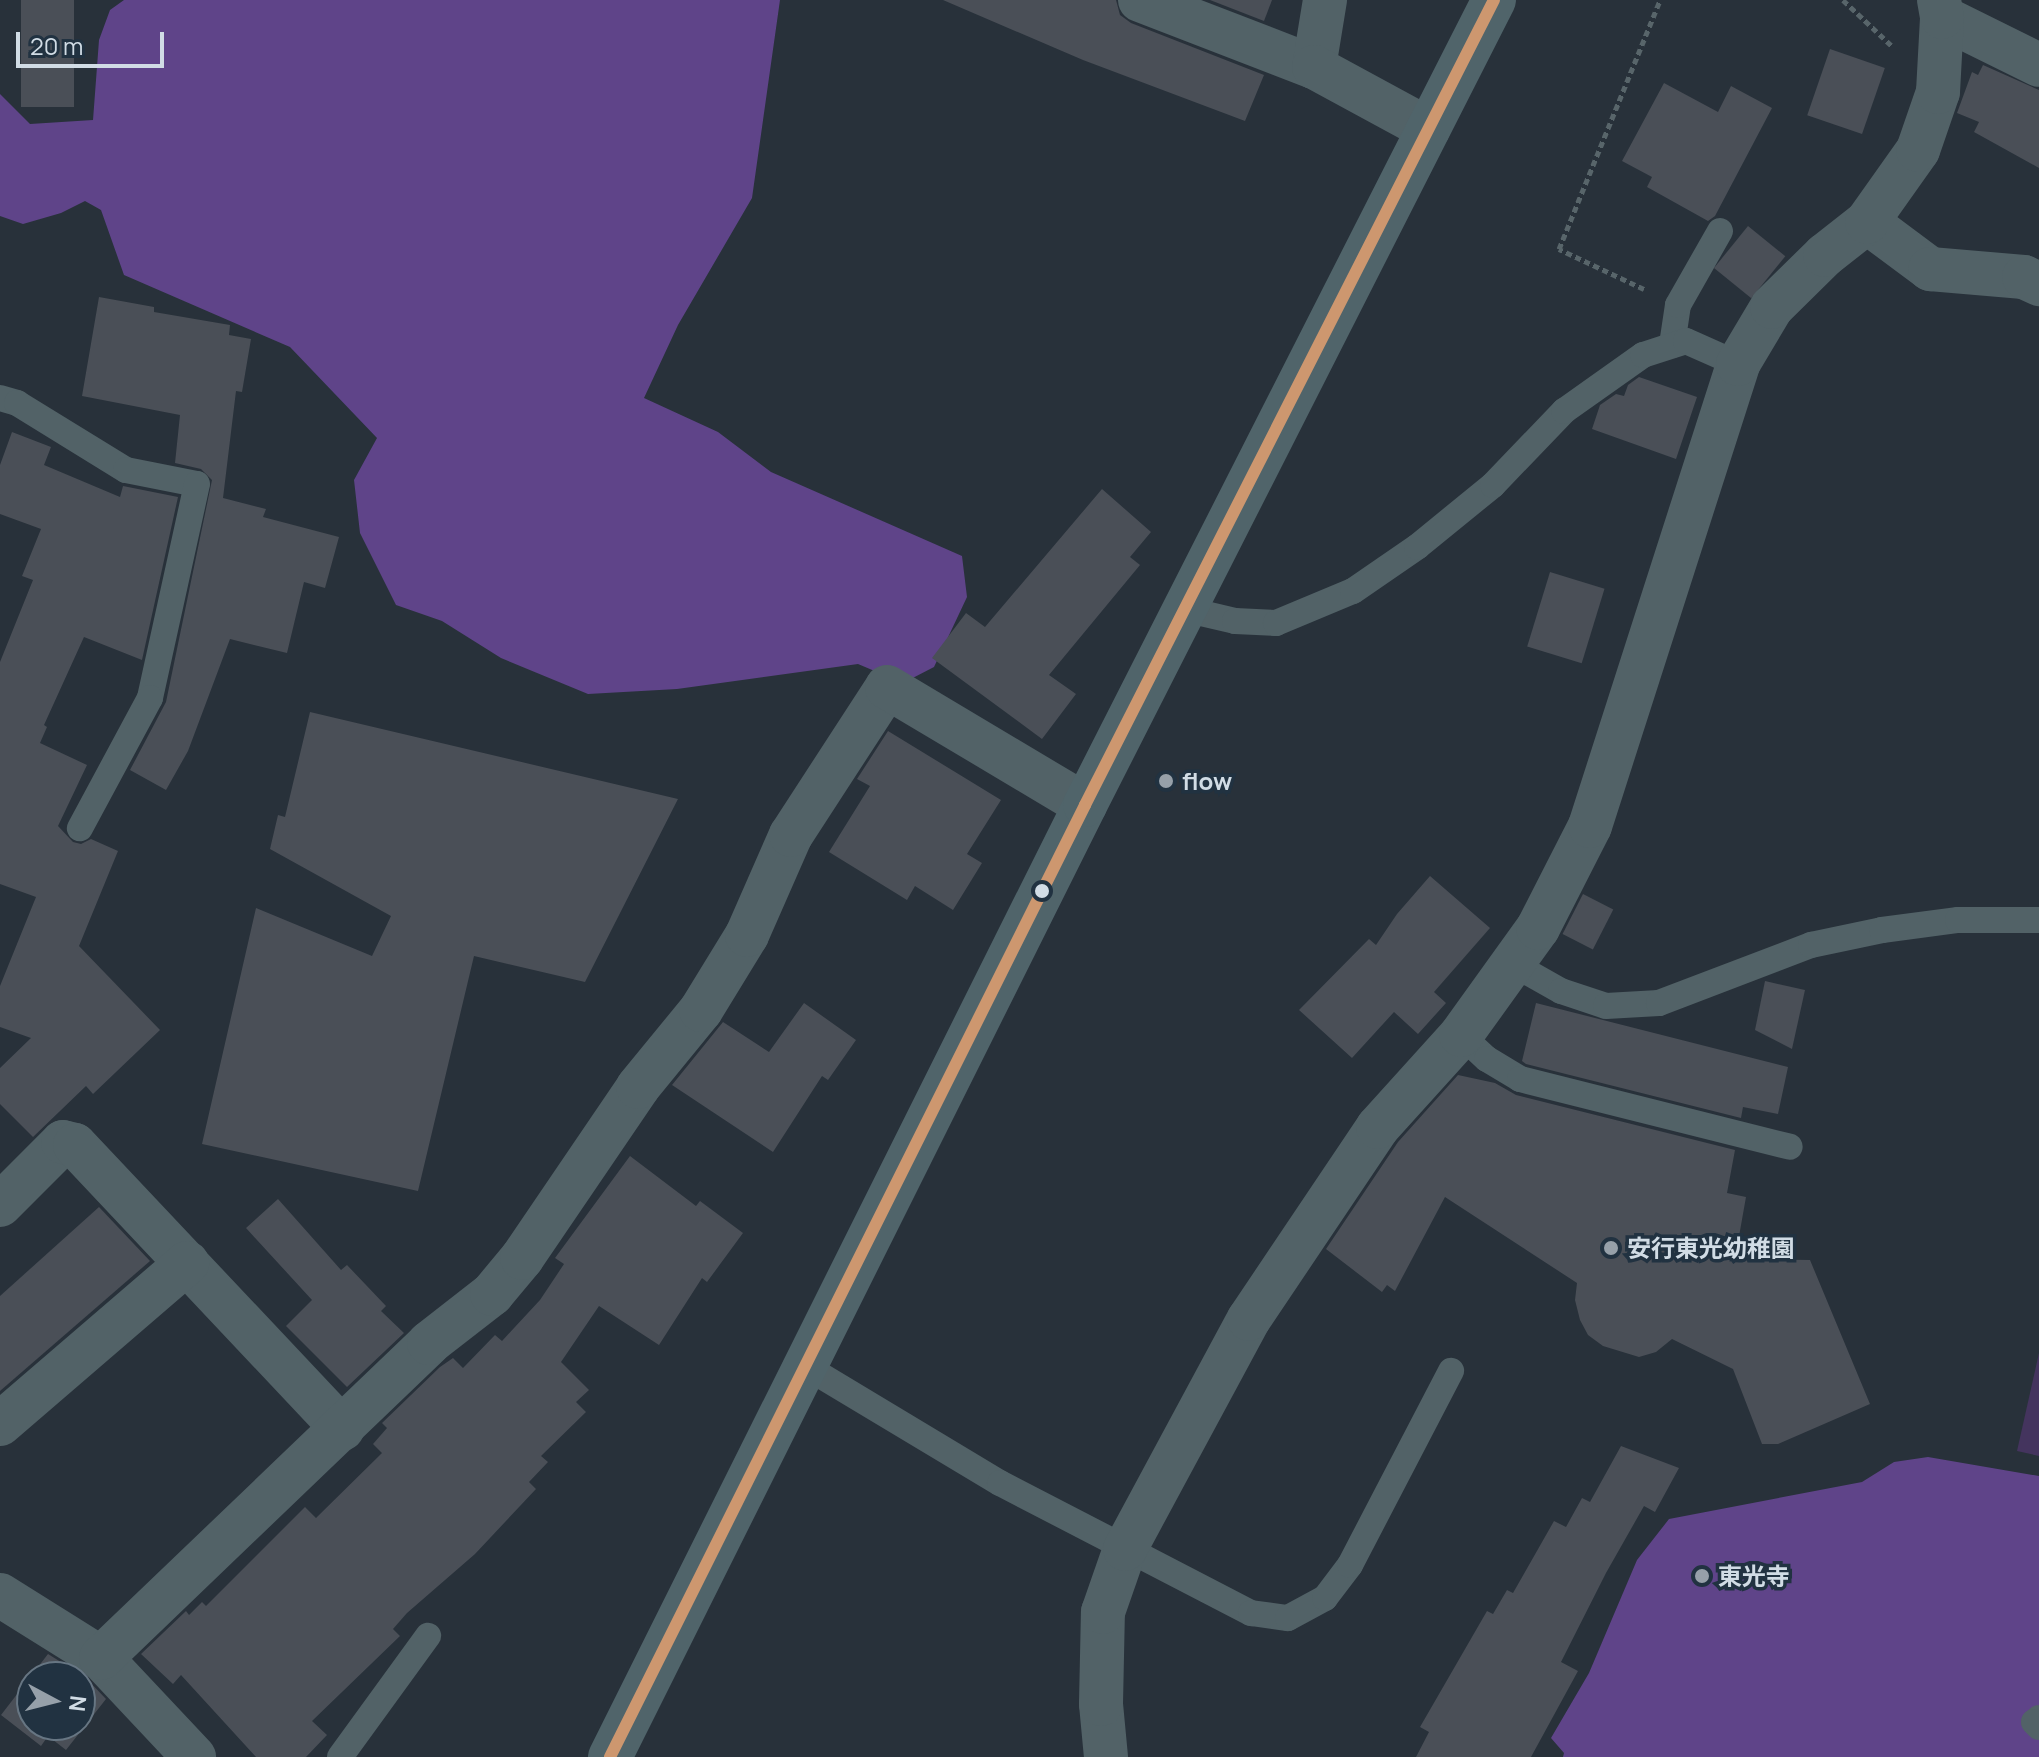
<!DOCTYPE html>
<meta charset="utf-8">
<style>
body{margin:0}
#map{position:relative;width:2039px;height:1757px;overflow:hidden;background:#28313a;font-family:Manrope,"Noto Sans JP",sans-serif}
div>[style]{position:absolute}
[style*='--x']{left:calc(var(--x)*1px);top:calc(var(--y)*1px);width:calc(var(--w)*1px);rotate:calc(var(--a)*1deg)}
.green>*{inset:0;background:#44345e}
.forest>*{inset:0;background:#5f4489}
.building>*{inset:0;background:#4a4f57;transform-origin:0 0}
.path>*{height:5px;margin-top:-2.5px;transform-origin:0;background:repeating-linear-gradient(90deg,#58656a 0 6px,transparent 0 10px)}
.service>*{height:26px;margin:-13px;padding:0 13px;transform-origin:13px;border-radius:13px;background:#526267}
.minor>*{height:44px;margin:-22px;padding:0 22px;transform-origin:22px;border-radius:22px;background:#526267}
.secondary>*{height:44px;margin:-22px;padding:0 22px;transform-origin:22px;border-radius:22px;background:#50646a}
.bus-1>*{height:12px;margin:-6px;padding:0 6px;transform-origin:6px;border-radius:6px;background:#cd976f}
.dots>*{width:22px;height:22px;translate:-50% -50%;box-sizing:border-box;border:4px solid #213241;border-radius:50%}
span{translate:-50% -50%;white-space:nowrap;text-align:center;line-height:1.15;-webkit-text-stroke:7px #213241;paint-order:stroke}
.poi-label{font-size:24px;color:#d1dce5;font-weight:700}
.left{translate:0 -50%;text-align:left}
.north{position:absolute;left:16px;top:1661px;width:80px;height:80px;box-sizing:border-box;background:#213241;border:2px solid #677683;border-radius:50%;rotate:97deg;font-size:22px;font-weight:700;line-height:32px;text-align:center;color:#d1dce5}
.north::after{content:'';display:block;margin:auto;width:28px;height:36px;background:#96a0a9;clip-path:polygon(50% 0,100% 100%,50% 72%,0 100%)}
.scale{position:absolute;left:16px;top:32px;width:148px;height:36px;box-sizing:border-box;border:4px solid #d1dce5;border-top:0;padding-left:10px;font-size:24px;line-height:28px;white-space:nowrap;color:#d1dce5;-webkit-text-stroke:6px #213241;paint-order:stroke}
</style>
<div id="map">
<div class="green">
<div style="clip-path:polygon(2039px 1353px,2039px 1456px,2017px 1451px)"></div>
</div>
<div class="forest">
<div style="clip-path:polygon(124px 0,780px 0,752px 198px,678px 325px,644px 398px,718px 432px,771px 472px,962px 556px,967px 597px,934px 667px,903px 683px,858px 664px,677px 689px,588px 694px,501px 658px,442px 621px,396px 605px,360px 533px,354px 480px,377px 438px,290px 347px,124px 275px,101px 210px,85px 201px,61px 213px,23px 224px,0 216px,0 94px,30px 124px,93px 120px,99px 40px,110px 10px)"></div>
<div style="clip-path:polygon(1928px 1457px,2039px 1476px,2039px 1757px,1563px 1757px,1564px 1753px,1551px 1738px,1589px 1673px,1637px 1560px,1669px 1519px,1862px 1482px,1894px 1462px)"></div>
</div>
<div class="building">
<div style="left:21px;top:0;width:53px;height:107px"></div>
<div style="clip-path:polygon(943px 0,1116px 0,1120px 15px,1131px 23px,1264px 75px,1245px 121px,1083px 60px)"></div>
<div style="clip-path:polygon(1210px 0,1272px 0,1264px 21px)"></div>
<div style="left:1830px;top:49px;width:58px;height:70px;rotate:19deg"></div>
<div style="clip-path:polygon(1983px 65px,2039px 90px,2039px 168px,1974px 132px,1979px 122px,1957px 113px,1972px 72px,1978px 75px)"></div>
<div style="clip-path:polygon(1664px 83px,1718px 112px,1731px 86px,1772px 108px,1715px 216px,1708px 221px,1647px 187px,1652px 177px,1622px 161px)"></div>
<div style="left:1748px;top:226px;width:48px;height:54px;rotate:39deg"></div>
<div style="clip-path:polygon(99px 297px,154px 307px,154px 312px,230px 325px,229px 335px,251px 339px,242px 392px,236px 391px,223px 498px,266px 509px,263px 517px,339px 537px,325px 588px,304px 582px,287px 653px,230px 639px,188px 751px,166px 790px,130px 770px,166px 702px,212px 480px,201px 469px,175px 463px,180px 415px,82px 396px)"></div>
<div style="clip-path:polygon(1639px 377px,1697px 397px,1676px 459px,1592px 429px,1600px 405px,1616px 394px,1624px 396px,1628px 385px)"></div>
<div style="clip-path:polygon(12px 432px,51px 447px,44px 465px,120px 497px,123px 486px,178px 497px,142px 660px,84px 637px,44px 725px,47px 727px,40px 743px,87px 765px,58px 826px,73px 842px,81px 844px,91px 839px,118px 851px,79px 946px,160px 1030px,93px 1094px,86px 1086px,33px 1137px,0 1104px,0 1068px,31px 1038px,0 1027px,0 986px,36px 897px,0 884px,0 662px,33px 580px,22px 576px,41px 529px,0 514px,0 465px)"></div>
<div style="clip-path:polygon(1102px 489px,1151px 532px,1130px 557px,1140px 565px,1049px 675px,1076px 694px,1042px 739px,932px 658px,966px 613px,985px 627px)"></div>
<div style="left:1550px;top:572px;width:57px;height:78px;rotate:17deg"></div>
<div style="clip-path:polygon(310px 712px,678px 799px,585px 982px,474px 956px,418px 1191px,202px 1144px,256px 908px,372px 956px,391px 916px,270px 849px,278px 815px,285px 817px)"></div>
<div style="clip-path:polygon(888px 731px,1001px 800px,967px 854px,982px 863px,953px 910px,915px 886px,907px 900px,829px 852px,870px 786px,857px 779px)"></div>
<div style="clip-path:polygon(1430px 876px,1490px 928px,1434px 992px,1446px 1003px,1418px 1034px,1394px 1012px,1352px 1058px,1299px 1010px,1369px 939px,1376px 945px,1397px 914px)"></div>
<div style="left:1583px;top:894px;width:34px;height:45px;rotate:27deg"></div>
<div style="clip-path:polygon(1765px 981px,1805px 990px,1792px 1049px,1755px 1030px)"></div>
<div style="clip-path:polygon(804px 1003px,856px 1040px,828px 1080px,822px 1076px,773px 1152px,672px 1085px,723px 1022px,769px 1052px)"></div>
<div style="clip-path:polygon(1536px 1003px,1788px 1067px,1778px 1114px,1743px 1107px,1741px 1118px,1526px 1064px,1522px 1061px)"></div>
<div style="clip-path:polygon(1458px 1075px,1495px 1083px,1516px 1095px,1735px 1150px,1727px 1193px,1746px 1197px,1735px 1259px,1810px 1260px,1870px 1404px,1778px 1444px,1762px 1444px,1733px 1369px,1672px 1339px,1656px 1352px,1639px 1357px,1603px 1346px,1588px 1335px,1580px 1320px,1575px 1300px,1577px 1283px,1445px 1197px,1395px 1291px,1387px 1285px,1382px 1292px,1326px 1249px,1398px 1142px)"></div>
<div style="clip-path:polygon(630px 1156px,696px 1206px,700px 1201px,743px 1233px,707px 1282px,702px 1278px,659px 1345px,599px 1306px,561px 1362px,589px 1390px,576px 1402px,586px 1412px,541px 1456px,548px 1462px,529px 1482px,536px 1489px,475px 1554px,407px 1613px,393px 1629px,400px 1636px,312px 1721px,327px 1735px,306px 1757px,256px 1757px,181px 1675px,173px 1684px,141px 1654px,186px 1611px,189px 1615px,202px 1602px,206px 1606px,305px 1507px,316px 1518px,382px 1453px,373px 1444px,387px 1428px,382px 1423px,440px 1367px,453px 1358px,463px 1368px,495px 1335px,502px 1341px,540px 1300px,564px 1264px,555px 1258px)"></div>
<div style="clip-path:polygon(278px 1199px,341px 1270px,347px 1265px,386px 1306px,381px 1311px,404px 1333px,347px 1387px,286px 1326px,312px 1300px,246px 1228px)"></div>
<div style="clip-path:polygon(99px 1207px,150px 1261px,0 1391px,0 1296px)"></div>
<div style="clip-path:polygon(1621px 1446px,1679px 1468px,1655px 1512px,1644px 1506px,1606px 1573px,1561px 1662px,1578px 1671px,1531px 1757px,1416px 1757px,1429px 1732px,1420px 1727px,1487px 1611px,1493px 1614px,1507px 1590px,1513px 1593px,1554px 1521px,1566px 1527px,1582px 1498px,1590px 1502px)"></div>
<div style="clip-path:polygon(evenodd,48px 1654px,85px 1677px,106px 1699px,66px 1750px,48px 1736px,41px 1746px,1px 1715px,48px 1654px,32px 1677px,80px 1677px,80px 1725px,32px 1725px,32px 1677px)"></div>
</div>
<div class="path">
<div style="--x:1843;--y:0;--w:67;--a:43.2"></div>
<div style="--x:1644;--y:289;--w:94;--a:-154.8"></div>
<div style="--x:1559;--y:249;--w:269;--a:-67.9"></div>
</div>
<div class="service">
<div style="--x:1672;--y:345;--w:40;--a:-81.5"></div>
<div style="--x:1678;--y:305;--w:85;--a:-60.4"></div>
<div style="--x:0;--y:398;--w:18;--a:16"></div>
<div style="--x:17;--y:403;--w:128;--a:31.6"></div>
<div style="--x:126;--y:470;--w:72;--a:11.2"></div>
<div style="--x:197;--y:484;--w:219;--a:102.4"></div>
<div style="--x:150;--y:698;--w:148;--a:118.3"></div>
<div style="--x:1184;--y:609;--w:52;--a:13.2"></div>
<div style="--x:1235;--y:621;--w:41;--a:2.8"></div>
<div style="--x:1276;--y:623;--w:83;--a:-22.6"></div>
<div style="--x:1353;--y:591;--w:78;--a:-34.5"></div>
<div style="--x:1417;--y:547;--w:98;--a:-39.2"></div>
<div style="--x:1493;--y:485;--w:103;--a:-46.2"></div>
<div style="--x:1564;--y:411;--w:97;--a:-35.3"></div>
<div style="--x:1643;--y:355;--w:45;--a:-18"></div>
<div style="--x:1686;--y:341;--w:57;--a:23.9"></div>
<div style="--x:1513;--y:964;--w:55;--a:29.4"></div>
<div style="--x:1561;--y:991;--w:47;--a:18.4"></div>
<div style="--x:1606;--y:1006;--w:53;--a:-3.2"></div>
<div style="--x:1659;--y:1003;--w:163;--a:-20.9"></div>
<div style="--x:1811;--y:945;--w:73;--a:-11.9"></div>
<div style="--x:1882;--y:930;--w:77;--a:-7.5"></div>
<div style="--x:1958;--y:920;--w:81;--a:0"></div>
<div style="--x:1461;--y:1035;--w:35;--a:43"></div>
<div style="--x:1487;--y:1059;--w:39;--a:31"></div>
<div style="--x:1520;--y:1079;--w:278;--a:14.1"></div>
<div style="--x:805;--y:1366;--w:227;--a:31"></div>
<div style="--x:1000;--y:1483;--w:283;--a:27.4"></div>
<div style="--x:1251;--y:1613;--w:37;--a:8"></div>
<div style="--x:1288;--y:1618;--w:42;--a:-28.4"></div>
<div style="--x:1325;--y:1598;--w:41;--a:-52.9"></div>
<div style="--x:1350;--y:1565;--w:219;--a:-62.5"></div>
<div style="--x:2039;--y:1718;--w:6;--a:141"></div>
<div style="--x:2034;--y:1722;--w:7;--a:45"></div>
<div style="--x:340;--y:1757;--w:150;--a:-54"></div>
</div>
<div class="minor">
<div style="--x:1140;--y:0;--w:186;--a:21.1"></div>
<div style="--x:1325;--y:0;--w:68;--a:99.3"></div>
<div style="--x:1314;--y:67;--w:130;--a:28.5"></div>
<div style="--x:1942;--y:17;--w:108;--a:26.3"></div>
<div style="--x:1867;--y:222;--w:79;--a:36.7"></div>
<div style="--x:1930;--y:269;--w:94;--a:4.9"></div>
<div style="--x:2024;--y:277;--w:17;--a:25"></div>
<div style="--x:0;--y:1205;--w:89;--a:-45"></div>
<div style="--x:63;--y:1142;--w:12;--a:14"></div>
<div style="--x:75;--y:1145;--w:390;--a:46.7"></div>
<div style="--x:0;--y:1424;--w:247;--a:-40.7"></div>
<div style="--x:0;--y:1595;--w:119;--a:32"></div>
<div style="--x:101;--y:1658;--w:136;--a:46.8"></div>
<div style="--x:101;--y:1658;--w:455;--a:-43.8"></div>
<div style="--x:429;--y:1343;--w:80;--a:-37.9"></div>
<div style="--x:492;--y:1294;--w:47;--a:-50.2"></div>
<div style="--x:522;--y:1258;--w:207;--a:-55.8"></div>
<div style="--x:638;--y:1087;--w:99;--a:-50.7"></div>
<div style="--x:701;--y:1010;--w:88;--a:-58.5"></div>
<div style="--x:747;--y:935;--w:109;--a:-66.3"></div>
<div style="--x:791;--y:835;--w:176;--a:-57"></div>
<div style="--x:887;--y:687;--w:230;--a:30.8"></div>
<div style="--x:1106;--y:1757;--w:53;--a:-95.4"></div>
<div style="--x:1101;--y:1704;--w:92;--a:-88.8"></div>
<div style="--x:1103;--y:1612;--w:67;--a:-70.8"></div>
<div style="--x:1125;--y:1549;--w:261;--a:-61.7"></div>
<div style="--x:1249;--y:1319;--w:231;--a:-56.1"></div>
<div style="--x:1378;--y:1127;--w:124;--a:-47.9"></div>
<div style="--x:1461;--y:1035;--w:132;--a:-54.3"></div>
<div style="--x:1538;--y:928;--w:114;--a:-63"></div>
<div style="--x:1590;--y:826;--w:485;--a:-72.2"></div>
<div style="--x:1738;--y:364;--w:66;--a:-59.2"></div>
<div style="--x:1772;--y:307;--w:74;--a:-44.5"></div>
<div style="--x:1825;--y:255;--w:53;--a:-38.2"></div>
<div style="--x:1867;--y:222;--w:88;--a:-54.7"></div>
<div style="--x:1918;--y:150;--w:61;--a:-71"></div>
<div style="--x:1938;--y:92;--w:75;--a:-86.9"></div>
<div style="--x:1942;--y:17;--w:17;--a:-100"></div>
</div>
<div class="secondary">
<div style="--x:610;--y:1757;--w:1064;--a:-63.48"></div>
<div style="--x:1085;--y:805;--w:903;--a:-63.07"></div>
</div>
<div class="bus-1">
<div style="--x:610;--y:1757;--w:1064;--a:-63.48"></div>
<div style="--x:1085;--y:805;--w:903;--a:-63.07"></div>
</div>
<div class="dots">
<div style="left:1166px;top:781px;background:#96a0a9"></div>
<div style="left:1042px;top:891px;background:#d1dce5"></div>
<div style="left:1611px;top:1248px;background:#96a0a9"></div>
<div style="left:1702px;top:1576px;background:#96a0a9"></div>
</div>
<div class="poi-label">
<span class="left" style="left:1182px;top:781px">flow</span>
<span class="left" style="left:1627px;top:1248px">安行東光幼稚園</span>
<span class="left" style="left:1718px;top:1576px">東光寺</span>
</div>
<div class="north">N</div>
<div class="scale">20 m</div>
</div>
